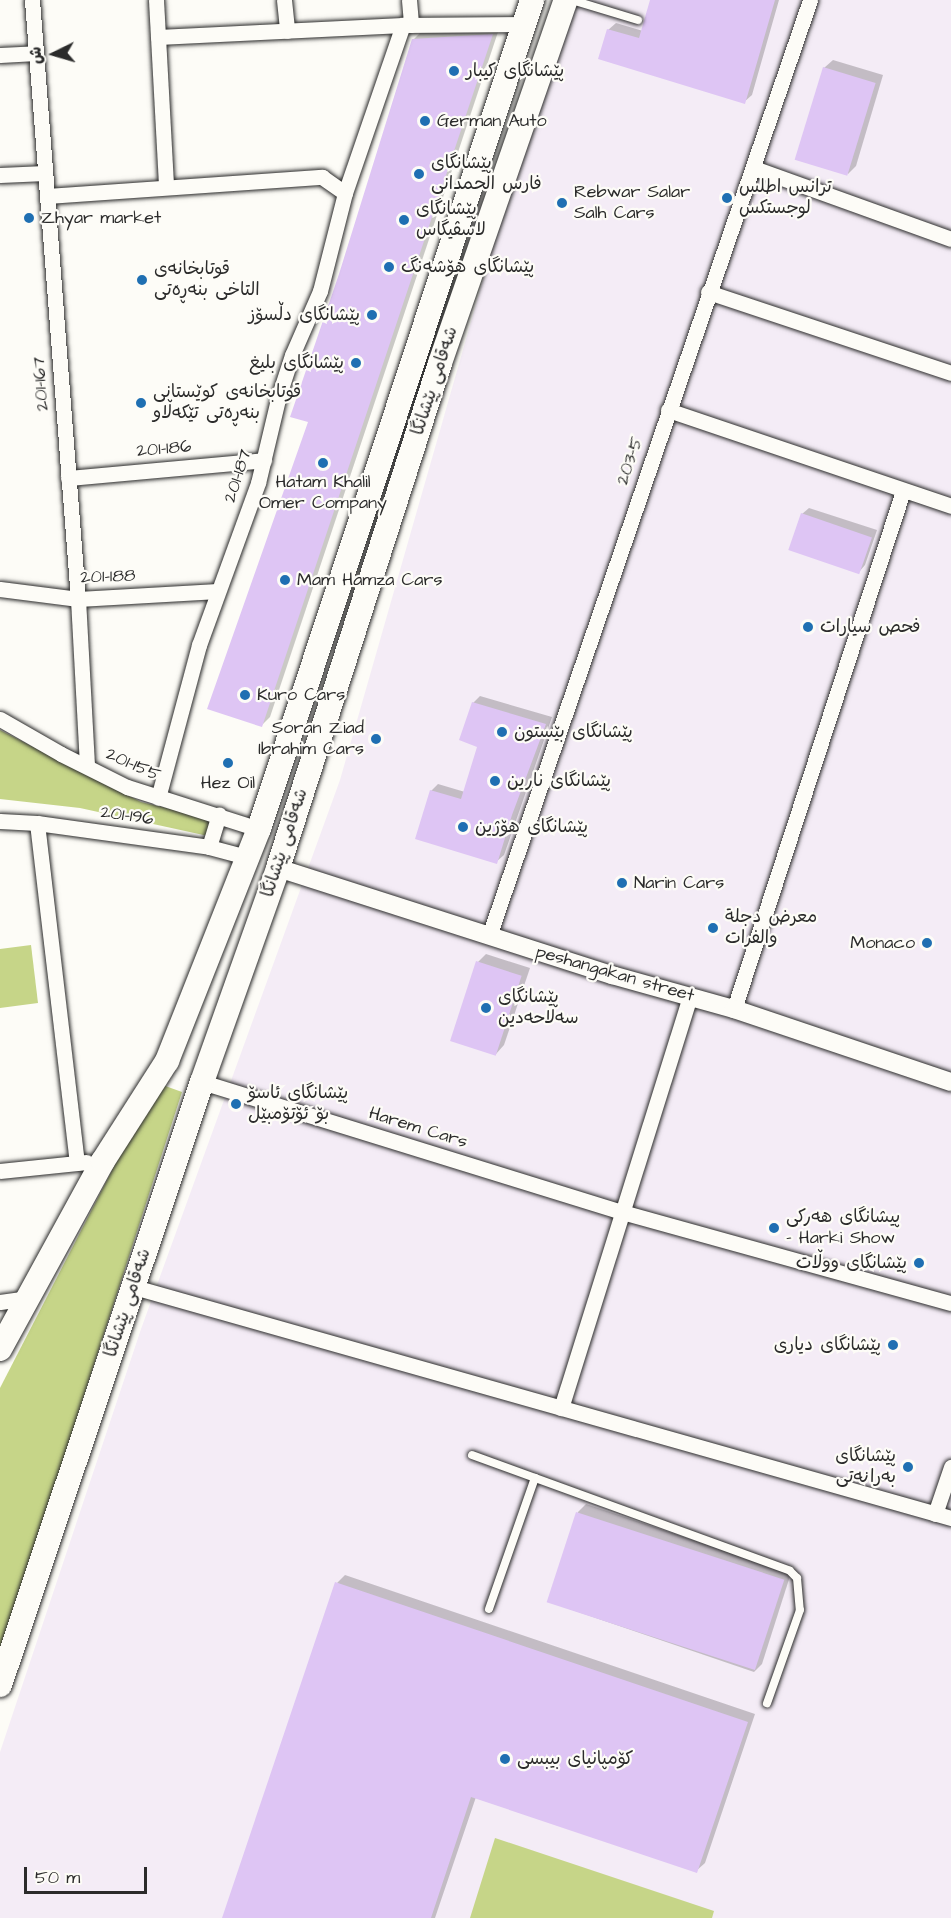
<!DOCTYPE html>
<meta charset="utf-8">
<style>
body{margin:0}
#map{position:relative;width:951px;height:1918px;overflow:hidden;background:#fdfcf7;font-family:"Architects Daughter","Playpen Sans Arabic",sans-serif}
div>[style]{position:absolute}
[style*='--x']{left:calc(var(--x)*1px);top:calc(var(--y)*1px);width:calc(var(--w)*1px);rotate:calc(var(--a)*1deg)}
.built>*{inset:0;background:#f4ecf6}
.green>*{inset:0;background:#c6d588}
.shadow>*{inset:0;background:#0003}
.building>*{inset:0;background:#dec5f4;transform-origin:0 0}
.roads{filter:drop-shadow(0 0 2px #2b2b2b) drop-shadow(0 0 2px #2b2b2b)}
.service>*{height:8px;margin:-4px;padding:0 4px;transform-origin:4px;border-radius:4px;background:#fdfcf7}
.minor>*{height:15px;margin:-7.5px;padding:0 7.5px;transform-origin:7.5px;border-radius:7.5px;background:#fdfcf7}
.tertiary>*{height:18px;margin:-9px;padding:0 9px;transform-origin:9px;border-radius:9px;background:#fdfcf7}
.primary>*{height:24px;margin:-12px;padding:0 12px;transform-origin:12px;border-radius:12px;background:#fdfcf7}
.dots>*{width:16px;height:16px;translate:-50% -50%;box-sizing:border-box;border:3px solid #fdfcf7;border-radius:50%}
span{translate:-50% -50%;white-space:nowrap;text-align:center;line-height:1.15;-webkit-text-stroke:4.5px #fdfcf7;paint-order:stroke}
.poi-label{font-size:18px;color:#2b2b2b}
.left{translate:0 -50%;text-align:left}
.right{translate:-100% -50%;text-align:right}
.street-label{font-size:18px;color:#2b2b2b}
.north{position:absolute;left:24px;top:24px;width:60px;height:60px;-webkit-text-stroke:4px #fdfcf7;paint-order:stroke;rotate:265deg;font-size:16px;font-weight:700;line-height:24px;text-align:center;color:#2b2b2b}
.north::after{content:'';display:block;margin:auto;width:21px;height:27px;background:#2b2b2b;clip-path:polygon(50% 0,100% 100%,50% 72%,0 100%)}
.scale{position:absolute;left:24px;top:1867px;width:123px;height:27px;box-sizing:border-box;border:3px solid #2b2b2b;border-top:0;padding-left:8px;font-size:18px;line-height:21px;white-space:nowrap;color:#2b2b2b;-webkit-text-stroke:4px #fdfcf7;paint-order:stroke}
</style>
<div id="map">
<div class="built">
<div style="clip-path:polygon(563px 0,951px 0,951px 1918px,0 1918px,0 1752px,141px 1329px,340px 780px)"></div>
</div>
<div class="green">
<div style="clip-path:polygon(0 730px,141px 802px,209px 818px,208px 836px,80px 808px,0 799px)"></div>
<div style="clip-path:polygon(31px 945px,38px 1003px,0 1008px,0 949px)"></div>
<div style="clip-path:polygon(157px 1083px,182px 1092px,0 1656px,0 1388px)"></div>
<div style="clip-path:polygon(495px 1838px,714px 1911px,712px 1918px,470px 1918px)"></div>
</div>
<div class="shadow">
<div style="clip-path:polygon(652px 0,779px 0,752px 95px,744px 102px,608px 30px,616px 23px,643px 31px)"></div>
<div style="clip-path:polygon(500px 26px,270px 717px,262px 725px,310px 421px,341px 274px,413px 40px,422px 31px)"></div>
<div style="clip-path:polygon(833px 60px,883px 75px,856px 166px,848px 174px,824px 68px)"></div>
<div style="clip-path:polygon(809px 508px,877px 530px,865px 565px,859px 572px,802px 514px)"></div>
<div style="clip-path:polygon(480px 696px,552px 717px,504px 855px,496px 862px,431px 791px,438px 784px,465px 792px,479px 746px,473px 703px)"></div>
<div style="clip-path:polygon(486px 954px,530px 968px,504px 1045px,496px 1054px,478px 962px)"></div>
<div style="clip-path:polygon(586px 1504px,791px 1573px,762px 1664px,754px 1672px,549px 1602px,578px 1512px)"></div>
<div style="clip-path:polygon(345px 1575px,755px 1714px,705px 1863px,696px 1871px,476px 1797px,435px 1918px,224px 1918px,337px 1583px)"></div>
</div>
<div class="building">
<div style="clip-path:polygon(650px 0,775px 0,745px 104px,598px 59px,607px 29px,639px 38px)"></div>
<div style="clip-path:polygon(493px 34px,262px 727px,207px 709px,308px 422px,290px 417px,339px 274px,412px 39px)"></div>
<div style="left:823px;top:67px;width:55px;height:97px;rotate:17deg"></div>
<div style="left:801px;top:513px;width:75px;height:39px;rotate:19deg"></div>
<div style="clip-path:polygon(472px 702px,546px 724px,512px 815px,497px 864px,415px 839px,430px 790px,461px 799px,477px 747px,459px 740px)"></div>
<div style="left:476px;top:961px;width:48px;height:84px;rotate:18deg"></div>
<div style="left:576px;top:1512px;width:219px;height:95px;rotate:18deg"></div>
<div style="clip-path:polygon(335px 1582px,748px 1722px,697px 1873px,471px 1797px,431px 1918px,222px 1918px)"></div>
</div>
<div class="roads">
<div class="service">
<div style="--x:572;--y:0;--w:69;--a:16.9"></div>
<div style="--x:472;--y:1455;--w:338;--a:20"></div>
<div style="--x:790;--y:1571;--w:10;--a:45"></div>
<div style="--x:797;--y:1578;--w:32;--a:85"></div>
<div style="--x:800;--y:1610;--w:99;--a:109.5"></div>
<div style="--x:489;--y:1609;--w:139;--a:-70.7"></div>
</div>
<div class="minor">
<div style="--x:32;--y:0;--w:601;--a:85.61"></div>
<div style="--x:78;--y:599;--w:166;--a:86.9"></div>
<div style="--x:156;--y:0;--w:186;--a:86.9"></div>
<div style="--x:284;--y:0;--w:31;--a:84"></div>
<div style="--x:409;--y:0;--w:25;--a:85"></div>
<div style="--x:158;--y:37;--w:245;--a:-2.8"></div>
<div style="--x:403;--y:25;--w:121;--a:-0.5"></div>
<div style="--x:0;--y:55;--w:36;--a:-3"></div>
<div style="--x:754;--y:168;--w:209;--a:19.8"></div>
<div style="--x:0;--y:175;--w:45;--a:-2.5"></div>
<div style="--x:345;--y:193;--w:178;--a:-71"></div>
<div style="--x:47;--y:196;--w:276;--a:-4"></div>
<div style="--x:322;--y:177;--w:28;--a:35"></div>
<div style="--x:345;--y:193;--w:101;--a:104.3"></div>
<div style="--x:320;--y:291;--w:70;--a:113.6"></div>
<div style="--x:292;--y:355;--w:42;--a:108"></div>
<div style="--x:279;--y:395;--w:90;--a:103.4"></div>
<div style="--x:258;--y:483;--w:172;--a:110"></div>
<div style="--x:199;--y:645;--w:158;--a:105"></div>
<div style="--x:708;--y:292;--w:256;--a:18.4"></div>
<div style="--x:668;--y:410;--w:299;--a:18.7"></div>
<div style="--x:68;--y:478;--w:197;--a:-5.2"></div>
<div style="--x:0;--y:589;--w:79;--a:7.3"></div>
<div style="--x:78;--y:599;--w:140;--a:-3.3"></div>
<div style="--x:0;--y:719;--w:70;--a:29.8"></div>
<div style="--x:61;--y:754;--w:74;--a:26.6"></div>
<div style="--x:127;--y:787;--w:139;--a:17.7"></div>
<div style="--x:0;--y:821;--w:37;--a:3"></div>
<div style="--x:37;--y:823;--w:174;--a:7.9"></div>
<div style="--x:209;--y:847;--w:39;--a:15"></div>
<div style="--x:37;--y:823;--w:342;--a:83.3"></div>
<div style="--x:209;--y:847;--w:34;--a:-73"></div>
<div style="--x:489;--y:936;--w:990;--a:-71.07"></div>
<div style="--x:734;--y:1009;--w:545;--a:-71.93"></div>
<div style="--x:202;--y:1082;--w:440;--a:17.2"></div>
<div style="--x:622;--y:1212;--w:341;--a:15.5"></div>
<div style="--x:0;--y:1171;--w:87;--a:-5.9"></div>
<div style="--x:134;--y:1287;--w:849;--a:15.79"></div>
<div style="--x:0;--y:1302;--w:29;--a:-8"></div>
<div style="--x:561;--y:1408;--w:432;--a:-72.6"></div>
<div style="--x:935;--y:1514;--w:50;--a:-71.2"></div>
</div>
<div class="tertiary">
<div style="--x:278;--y:868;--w:351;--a:17.8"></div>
<div style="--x:612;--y:975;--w:127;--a:15.6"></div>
<div style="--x:734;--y:1009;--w:229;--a:18.6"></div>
</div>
<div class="primary">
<div style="--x:0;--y:1349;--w:214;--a:-61.3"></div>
<div style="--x:103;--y:1161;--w:119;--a:-57.4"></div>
<div style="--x:167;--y:1061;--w:250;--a:-68.4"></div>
<div style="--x:259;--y:829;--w:873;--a:-71.77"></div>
<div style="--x:0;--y:1685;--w:636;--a:-71.48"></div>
<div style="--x:202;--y:1082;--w:227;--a:-70.4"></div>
<div style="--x:278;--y:868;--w:530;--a:-72.21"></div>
<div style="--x:440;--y:363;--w:384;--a:-70.9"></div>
</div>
</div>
<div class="dots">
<div style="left:454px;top:71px;background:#1f6fb2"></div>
<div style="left:425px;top:121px;background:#1f6fb2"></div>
<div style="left:419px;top:174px;background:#1f6fb2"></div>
<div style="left:727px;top:198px;background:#1f6fb2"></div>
<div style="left:562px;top:203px;background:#1f6fb2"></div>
<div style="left:29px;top:218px;background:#1f6fb2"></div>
<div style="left:404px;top:220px;background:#1f6fb2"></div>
<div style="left:389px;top:267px;background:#1f6fb2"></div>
<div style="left:142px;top:280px;background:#1f6fb2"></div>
<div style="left:372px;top:315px;background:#1f6fb2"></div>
<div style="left:356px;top:363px;background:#1f6fb2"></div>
<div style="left:141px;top:403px;background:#1f6fb2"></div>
<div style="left:323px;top:463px;background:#1f6fb2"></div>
<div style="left:285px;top:580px;background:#1f6fb2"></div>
<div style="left:808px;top:627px;background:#1f6fb2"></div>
<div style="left:245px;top:695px;background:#1f6fb2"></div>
<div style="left:502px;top:732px;background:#1f6fb2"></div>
<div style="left:376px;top:739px;background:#1f6fb2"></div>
<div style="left:228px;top:763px;background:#1f6fb2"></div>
<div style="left:495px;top:781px;background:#1f6fb2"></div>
<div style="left:463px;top:827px;background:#1f6fb2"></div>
<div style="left:622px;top:883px;background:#1f6fb2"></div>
<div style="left:713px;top:928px;background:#1f6fb2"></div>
<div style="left:927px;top:943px;background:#1f6fb2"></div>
<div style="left:486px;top:1008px;background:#1f6fb2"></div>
<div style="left:236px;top:1104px;background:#1f6fb2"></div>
<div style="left:774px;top:1228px;background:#1f6fb2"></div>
<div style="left:919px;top:1263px;background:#1f6fb2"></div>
<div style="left:893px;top:1345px;background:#1f6fb2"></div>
<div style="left:908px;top:1467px;background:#1f6fb2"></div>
<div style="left:505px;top:1759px;background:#1f6fb2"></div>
</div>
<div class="poi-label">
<span class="left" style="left:466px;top:71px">پێشانگای کیبار</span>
<span class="left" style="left:437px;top:121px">German Auto</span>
<span class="left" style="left:431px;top:174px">پێشانگای<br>فارس الحمدانی</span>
<span class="left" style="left:739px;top:198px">ترانس اطلس<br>لوجستكس</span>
<span class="left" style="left:574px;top:203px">Rebwar Salar<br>Salh Cars</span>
<span class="left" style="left:416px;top:220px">پێشانگای<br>لاسڤیگاس</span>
<span class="left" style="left:41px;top:218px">Zhyar market</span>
<span class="left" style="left:401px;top:267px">پێشانگای هۆشەنگ</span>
<span class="left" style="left:154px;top:280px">قوتابخانەی<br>التاخی بنەڕەتی</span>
<span class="right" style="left:360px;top:315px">پێشانگای دڵسۆز</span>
<span class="right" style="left:344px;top:363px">پێشانگای بلیغ</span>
<span class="left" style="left:153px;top:403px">قوتابخانەی کوێستانی<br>بنەڕەتی تێکەڵاو</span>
<span style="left:323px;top:493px">Hatam Khalil<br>Omer Company</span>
<span class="left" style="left:297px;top:580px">Mam Hamza Cars</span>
<span class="left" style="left:820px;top:627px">فحص سيارات</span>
<span class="left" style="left:257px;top:695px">Kuro Cars</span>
<span class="right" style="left:364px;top:739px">Soran Ziad<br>Ibrahim Cars</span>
<span class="left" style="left:514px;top:732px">پێشانگای بێستون</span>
<span class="left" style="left:507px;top:781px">پێشانگای نارین</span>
<span style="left:228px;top:783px">Hez Oil</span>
<span class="left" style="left:475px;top:827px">پێشانگای هۆژین</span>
<span class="left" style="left:634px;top:883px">Narin Cars</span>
<span class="left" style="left:725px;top:928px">معرض دجلة<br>والفرات</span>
<span class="right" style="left:915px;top:943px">Monaco</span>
<span class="left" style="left:498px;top:1008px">پێشانگای<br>سەلاحەدین</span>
<span class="left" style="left:248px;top:1104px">پێشانگای ئاسۆ<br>بۆ ئۆتۆمبێل</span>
<span class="left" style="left:786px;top:1228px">پیشانگای هەرکی<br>- Harki Show</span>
<span class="right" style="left:907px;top:1263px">پێشانگای ووڵات</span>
<span class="right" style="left:881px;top:1345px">پێشانگای دیاری</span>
<span class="right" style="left:896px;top:1467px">پێشانگای<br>بەرانەتی</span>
<span class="left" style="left:517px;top:1759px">كۆمپانیای بیبسی</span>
</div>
<div class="street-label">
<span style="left:435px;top:381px;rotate:-72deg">شەقامی پێشانگا</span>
<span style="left:41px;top:384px;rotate:-94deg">201-167</span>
<span style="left:164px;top:449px;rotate:-5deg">201-186</span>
<span style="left:630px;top:461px;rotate:-71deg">203-5</span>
<span style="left:238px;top:476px;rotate:-72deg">201-187</span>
<span style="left:108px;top:577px;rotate:-2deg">201-188</span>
<span style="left:133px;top:765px;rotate:24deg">201-155</span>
<span style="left:127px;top:816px;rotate:8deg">201-196</span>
<span style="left:285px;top:843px;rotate:-72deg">شەقامی پێشانگا</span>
<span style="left:615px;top:974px;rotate:16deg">peshangakan street</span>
<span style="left:418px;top:1128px;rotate:17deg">Harem Cars</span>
<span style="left:128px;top:1303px;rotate:-72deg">شەقامی پێشانگا</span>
</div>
<div class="north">ش</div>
<div class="scale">50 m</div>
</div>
